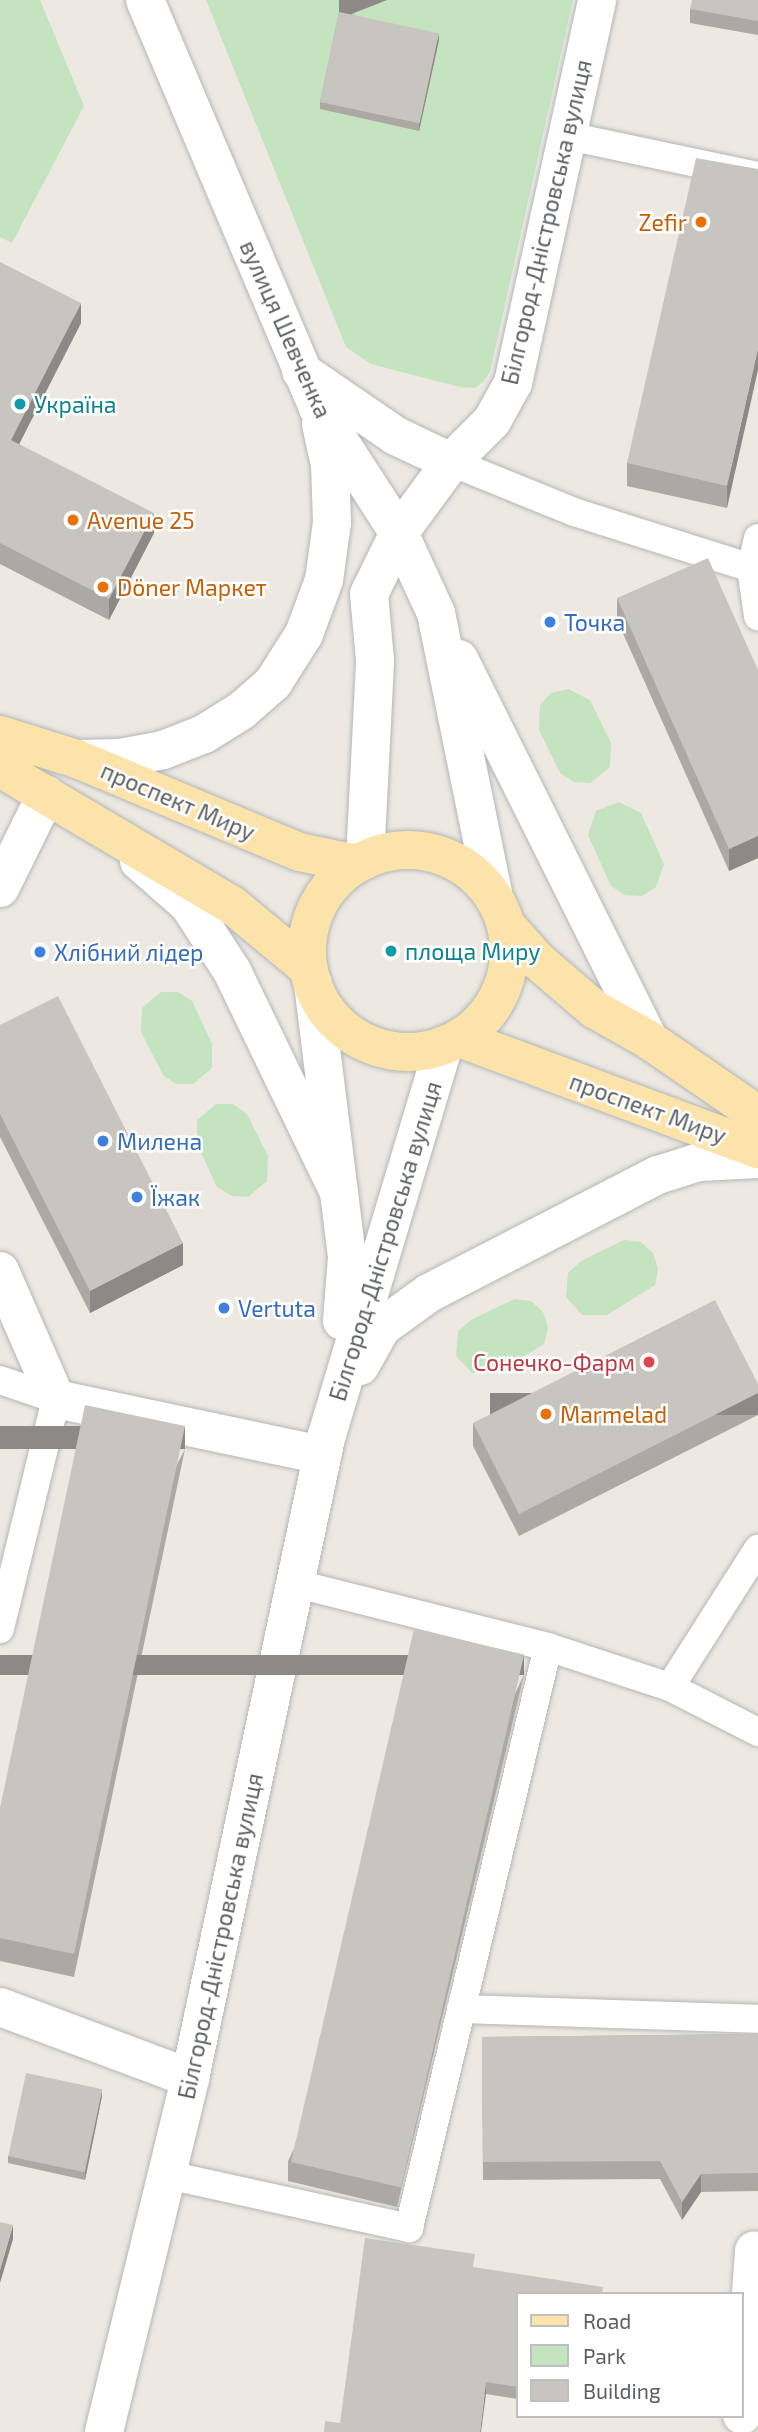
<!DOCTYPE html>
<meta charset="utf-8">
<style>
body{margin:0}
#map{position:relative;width:758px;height:2432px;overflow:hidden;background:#ede9e2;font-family:"Exo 2",sans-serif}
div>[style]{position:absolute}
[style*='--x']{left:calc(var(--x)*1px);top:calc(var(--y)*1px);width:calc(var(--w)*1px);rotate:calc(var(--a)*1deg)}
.green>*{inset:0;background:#c4e3bf}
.roads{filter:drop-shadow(0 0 2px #b3b6b9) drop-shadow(0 0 2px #b3b6b9)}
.service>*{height:28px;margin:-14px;padding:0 14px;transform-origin:14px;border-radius:14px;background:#fff}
.minor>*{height:38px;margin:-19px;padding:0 19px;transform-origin:19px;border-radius:19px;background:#fff}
.tertiary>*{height:38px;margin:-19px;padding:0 19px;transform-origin:19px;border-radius:19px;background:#fff}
.secondary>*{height:38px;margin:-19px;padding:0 19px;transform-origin:19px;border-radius:19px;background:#fff}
.primary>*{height:38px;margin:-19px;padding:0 19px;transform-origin:19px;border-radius:19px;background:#fbe3a9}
.primary>.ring{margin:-19px;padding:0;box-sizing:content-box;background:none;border:38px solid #fbe3a9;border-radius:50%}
.wall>*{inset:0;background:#aca9a5}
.shaded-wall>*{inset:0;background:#8c8986;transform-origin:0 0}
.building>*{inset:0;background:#c8c4c0;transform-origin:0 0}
.dots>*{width:19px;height:19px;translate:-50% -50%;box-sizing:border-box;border:4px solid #fff;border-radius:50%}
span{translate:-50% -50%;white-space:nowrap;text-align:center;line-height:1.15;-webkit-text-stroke:5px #fff;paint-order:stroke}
.street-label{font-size:23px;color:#5b5f62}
.food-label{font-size:23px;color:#c56008}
.right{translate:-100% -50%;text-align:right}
.left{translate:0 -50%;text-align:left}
.culture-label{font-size:23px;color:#0d838f}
.shop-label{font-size:23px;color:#366cbe}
.health-label{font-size:23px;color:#be3a42}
.legend{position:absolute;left:516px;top:2292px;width:228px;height:126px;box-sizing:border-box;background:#fff;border:2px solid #bdbfc0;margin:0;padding:9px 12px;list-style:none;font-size:21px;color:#5b5f62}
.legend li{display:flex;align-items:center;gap:14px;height:35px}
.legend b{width:35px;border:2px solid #bdbfc0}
</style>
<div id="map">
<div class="green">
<div style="clip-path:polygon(0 0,40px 0,84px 106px,12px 243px,0 237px)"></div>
<div style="clip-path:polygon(206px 0,573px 0,490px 372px,484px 381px,475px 388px,460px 387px,371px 364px,346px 347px)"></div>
<div style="clip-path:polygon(568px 689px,590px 700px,611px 743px,610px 767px,590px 783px,574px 782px,560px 773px,539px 730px,540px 705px,551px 693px)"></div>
<div style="clip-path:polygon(619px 802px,641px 813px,664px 864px,656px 887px,642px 896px,625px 895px,611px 886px,588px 835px,596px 811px)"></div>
<div style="clip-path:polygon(161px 992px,178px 992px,192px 1001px,212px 1044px,212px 1068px,193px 1084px,176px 1084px,163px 1075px,141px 1032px,142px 1008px)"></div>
<div style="clip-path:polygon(216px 1104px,233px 1104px,247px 1114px,268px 1156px,267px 1181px,248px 1197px,232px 1196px,217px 1187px,197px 1144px,197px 1120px)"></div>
<div style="clip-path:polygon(624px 1240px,641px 1242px,653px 1253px,658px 1269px,655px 1285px,607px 1315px,582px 1315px,566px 1297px,568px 1273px,581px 1261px)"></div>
<div style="clip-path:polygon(514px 1299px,531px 1301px,543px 1312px,548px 1328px,544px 1344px,497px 1373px,472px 1373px,456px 1356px,458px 1331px,471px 1320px)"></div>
</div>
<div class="roads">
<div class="service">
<div style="--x:568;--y:136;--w:194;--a:11.9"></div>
<div style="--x:451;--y:462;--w:133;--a:22.1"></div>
<div style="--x:574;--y:512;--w:193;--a:17.5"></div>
<div style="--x:758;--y:538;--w:31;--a:103"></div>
<div style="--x:751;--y:568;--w:49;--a:81.7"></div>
<div style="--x:0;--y:1380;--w:59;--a:18.7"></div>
<div style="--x:56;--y:1399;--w:237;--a:103.7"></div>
<div style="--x:548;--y:1647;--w:128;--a:18.2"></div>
<div style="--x:670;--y:1687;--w:99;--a:27.1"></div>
<div style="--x:670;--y:1687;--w:164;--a:-57.5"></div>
<div style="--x:461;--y:2009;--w:297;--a:1.9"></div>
<div style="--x:168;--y:2175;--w:247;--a:12.4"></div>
<div style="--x:409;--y:2228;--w:597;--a:-76.55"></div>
<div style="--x:548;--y:1647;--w:259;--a:-165.9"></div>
</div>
<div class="minor">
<div style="--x:0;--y:888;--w:104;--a:-63.7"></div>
<div style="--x:0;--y:1271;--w:140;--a:66.4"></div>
<div style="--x:56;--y:1399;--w:272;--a:11.9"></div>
<div style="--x:0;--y:2007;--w:203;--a:20.5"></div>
<div style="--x:742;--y:2415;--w:165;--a:-85.8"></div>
</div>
<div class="tertiary">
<div style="--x:301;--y:371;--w:115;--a:34.4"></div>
<div style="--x:396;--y:436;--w:61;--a:25.3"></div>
<div style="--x:399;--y:533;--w:88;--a:-53.8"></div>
<div style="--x:451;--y:462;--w:58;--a:-45"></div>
<div style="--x:492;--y:421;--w:43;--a:-61.1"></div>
<div style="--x:513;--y:383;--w:392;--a:-77.6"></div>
</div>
<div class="secondary">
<div style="--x:145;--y:0;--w:443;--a:67"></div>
<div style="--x:318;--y:408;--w:149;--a:57.1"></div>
<div style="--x:399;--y:533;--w:88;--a:65.2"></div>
<div style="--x:436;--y:613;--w:291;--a:78.5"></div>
<div style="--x:459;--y:659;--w:426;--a:63.5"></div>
<div style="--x:77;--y:759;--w:43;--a:-1.3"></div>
<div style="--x:120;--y:758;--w:44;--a:-10.5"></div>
<div style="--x:163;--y:750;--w:44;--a:-21.3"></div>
<div style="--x:204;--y:734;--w:44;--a:-31.9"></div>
<div style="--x:241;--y:711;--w:43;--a:-41.2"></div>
<div style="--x:273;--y:683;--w:58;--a:-57.7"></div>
<div style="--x:304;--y:634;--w:58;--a:-69.7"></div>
<div style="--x:324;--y:580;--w:59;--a:-82.1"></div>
<div style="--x:332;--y:522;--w:57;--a:-92"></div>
<div style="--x:330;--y:465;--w:42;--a:-102.4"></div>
<div style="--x:365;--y:860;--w:200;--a:-87.1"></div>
<div style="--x:375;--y:660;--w:66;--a:-95.2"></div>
<div style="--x:369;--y:594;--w:68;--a:-63.8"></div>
<div style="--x:139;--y:861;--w:67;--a:41.3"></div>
<div style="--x:189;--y:905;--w:79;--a:56.9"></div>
<div style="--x:232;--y:971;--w:246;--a:64.2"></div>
<div style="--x:313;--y:984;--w:275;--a:82.9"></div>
<div style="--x:347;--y:1257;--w:64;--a:94.5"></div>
<div style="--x:360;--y:1366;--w:45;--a:-60.6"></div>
<div style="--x:382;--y:1327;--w:58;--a:-35.9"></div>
<div style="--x:429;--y:1293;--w:258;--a:-27.3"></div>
<div style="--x:658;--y:1175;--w:43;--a:-17.6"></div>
<div style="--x:699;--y:1162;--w:59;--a:-2.9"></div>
<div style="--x:104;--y:2432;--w:364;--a:-76.3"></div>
<div style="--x:190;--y:2078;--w:654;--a:-78"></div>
<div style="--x:326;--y:1438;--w:410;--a:-73.3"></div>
</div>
<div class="primary">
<div style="--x:0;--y:735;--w:81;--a:17.3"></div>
<div style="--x:77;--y:759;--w:241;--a:22.7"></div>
<div style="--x:299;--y:852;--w:59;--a:11.7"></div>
<div style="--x:0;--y:768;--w:269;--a:30.6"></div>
<div style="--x:232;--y:905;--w:100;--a:39.7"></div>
<div class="ring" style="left:307px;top:850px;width:164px;height:164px"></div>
<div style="--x:506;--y:925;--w:48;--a:48.4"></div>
<div style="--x:538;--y:961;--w:74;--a:40.6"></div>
<div style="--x:594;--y:1009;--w:63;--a:29.4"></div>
<div style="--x:649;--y:1040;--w:132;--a:34.5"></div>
<div style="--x:459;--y:1038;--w:319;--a:20.4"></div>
</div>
</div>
<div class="wall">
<div style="clip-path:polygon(339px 0,351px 14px,439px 40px,419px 131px,320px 109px,320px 102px,339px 12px)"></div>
<div style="clip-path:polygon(758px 0,758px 35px,690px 23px,690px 9px)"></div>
<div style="clip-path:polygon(758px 169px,727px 508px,627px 486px,627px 463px)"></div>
<div style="clip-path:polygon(0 262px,81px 323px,19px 444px,154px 533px,109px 620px,0 564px)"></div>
<div style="clip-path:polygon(617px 598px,758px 670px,758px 858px,729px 871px,617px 620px)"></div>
<div style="clip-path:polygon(0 1025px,183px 1265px,90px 1313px,0 1137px)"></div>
<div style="clip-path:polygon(758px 1384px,758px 1415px,519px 1536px,473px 1446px,473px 1423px)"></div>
<div style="clip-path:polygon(185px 1449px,74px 1977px,0 1961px,0 1808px)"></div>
<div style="clip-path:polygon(524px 1675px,397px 2207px,288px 2181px,288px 2161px)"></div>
<div style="clip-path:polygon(758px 2034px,758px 2191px,701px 2192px,682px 2220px,660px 2179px,483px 2180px,482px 2037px)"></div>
<div style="clip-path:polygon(102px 2096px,85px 2180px,8px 2163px,8px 2156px)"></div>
<div style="clip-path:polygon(474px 2268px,603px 2294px,518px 2294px,518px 2399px,486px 2394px,340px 2423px)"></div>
</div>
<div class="shaded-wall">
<div style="clip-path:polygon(339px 0,387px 0,339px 19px)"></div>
<div style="clip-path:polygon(439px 33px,439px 40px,419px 131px,419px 123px)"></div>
<div style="clip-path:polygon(81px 303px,81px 323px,11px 460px,11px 440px)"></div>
<div style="clip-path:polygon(758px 348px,758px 370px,727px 508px,727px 486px)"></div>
<div style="clip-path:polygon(154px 513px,154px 533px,109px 620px,109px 599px)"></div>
<div style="clip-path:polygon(758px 836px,758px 858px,729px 871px,729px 849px)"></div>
<div style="clip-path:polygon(183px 1243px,183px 1265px,90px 1313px,90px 1291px)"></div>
<div style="left:758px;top:1393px;width:22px;height:268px;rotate:90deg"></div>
<div style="left:185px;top:1426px;width:23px;height:540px;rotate:90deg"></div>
<div style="left:524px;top:1655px;width:20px;height:546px;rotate:90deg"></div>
<div style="clip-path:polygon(102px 2089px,102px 2096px,85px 2180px,85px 2172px)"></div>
<div style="clip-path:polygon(701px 2174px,701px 2192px,682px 2220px,682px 2202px)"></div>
<div style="clip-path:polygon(13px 2225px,13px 2239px,0 2283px,0 2270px)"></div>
<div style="clip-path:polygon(486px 2382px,486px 2394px,481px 2432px,480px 2432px)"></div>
</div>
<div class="building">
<div style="clip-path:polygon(692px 0,758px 0,758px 21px,690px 9px)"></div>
<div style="left:339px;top:12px;width:102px;height:92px;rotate:12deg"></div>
<div style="clip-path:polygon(696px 158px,758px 169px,758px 348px,727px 486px,627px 463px)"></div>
<div style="clip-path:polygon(0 262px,81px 303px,11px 440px,154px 513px,109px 599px,0 543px)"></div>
<div style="clip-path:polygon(708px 558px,758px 670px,758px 836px,729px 849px,617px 598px)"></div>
<div style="clip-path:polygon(58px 996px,183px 1243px,90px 1291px,0 1114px,0 1025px)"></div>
<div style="clip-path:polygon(715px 1300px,758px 1384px,758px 1393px,519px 1514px,473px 1423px)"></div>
<div style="clip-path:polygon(85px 1405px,185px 1426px,74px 1954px,0 1938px,0 1808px)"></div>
<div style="left:414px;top:1629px;width:113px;height:547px;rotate:13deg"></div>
<div style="clip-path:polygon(758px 2034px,758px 2173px,701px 2174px,682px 2202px,660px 2161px,483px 2162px,482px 2037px)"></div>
<div style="left:26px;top:2073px;width:78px;height:85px;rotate:12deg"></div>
<div style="clip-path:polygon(0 2222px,13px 2225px,0 2270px)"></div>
<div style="clip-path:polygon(365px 2238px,475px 2254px,473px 2267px,603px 2287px,602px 2294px,518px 2294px,518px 2387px,486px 2382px,480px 2432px,324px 2432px,325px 2421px,340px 2423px)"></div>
</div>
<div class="dots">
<div style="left:701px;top:222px;background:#e8710a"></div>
<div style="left:20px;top:404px;background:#0f9aa8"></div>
<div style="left:73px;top:520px;background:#e8710a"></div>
<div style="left:103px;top:587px;background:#e8710a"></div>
<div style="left:550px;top:622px;background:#3f7fe0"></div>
<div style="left:391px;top:951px;background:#0f9aa8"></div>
<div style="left:40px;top:952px;background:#3f7fe0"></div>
<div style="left:103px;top:1141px;background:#3f7fe0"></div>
<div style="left:137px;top:1197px;background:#3f7fe0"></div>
<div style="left:224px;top:1308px;background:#3f7fe0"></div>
<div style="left:649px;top:1362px;background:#e0444e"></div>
<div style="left:546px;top:1414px;background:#e8710a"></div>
</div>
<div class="street-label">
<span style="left:546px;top:222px;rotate:-77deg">Білгород-Дністровська вулиця</span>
<span style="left:286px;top:329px;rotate:66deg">вулиця Шевченка</span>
<span style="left:178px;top:801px;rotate:23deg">проспект Миру</span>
<span style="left:648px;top:1108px;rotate:20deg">проспект Миру</span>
<span style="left:385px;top:1241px;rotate:-73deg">Білгород-Дністровська вулиця</span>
<span style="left:220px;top:1936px;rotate:-78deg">Білгород-Дністровська вулиця</span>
</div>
<div class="food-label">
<span class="right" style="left:687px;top:222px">Zefir</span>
<span class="left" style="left:87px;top:520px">Avenue 25</span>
<span class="left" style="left:117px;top:587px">Döner Маркет</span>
<span class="left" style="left:560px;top:1414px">Marmelad</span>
</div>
<div class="culture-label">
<span class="left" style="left:34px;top:404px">Україна</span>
<span class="left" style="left:405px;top:951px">площа Миру</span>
</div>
<div class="shop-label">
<span class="left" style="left:564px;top:622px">Точка</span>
<span class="left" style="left:54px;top:952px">Хлібний лідер</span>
<span class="left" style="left:117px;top:1141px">Милена</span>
<span class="left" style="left:151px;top:1197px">Їжак</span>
<span class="left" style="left:238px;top:1308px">Vertuta</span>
</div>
<div class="health-label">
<span class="right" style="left:635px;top:1362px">Сонечко-Фарм</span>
</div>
<ul class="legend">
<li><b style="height:9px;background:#fbe3a9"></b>Road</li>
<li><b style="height:19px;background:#c4e3bf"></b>Park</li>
<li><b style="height:19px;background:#c8c4c0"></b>Building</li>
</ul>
</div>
